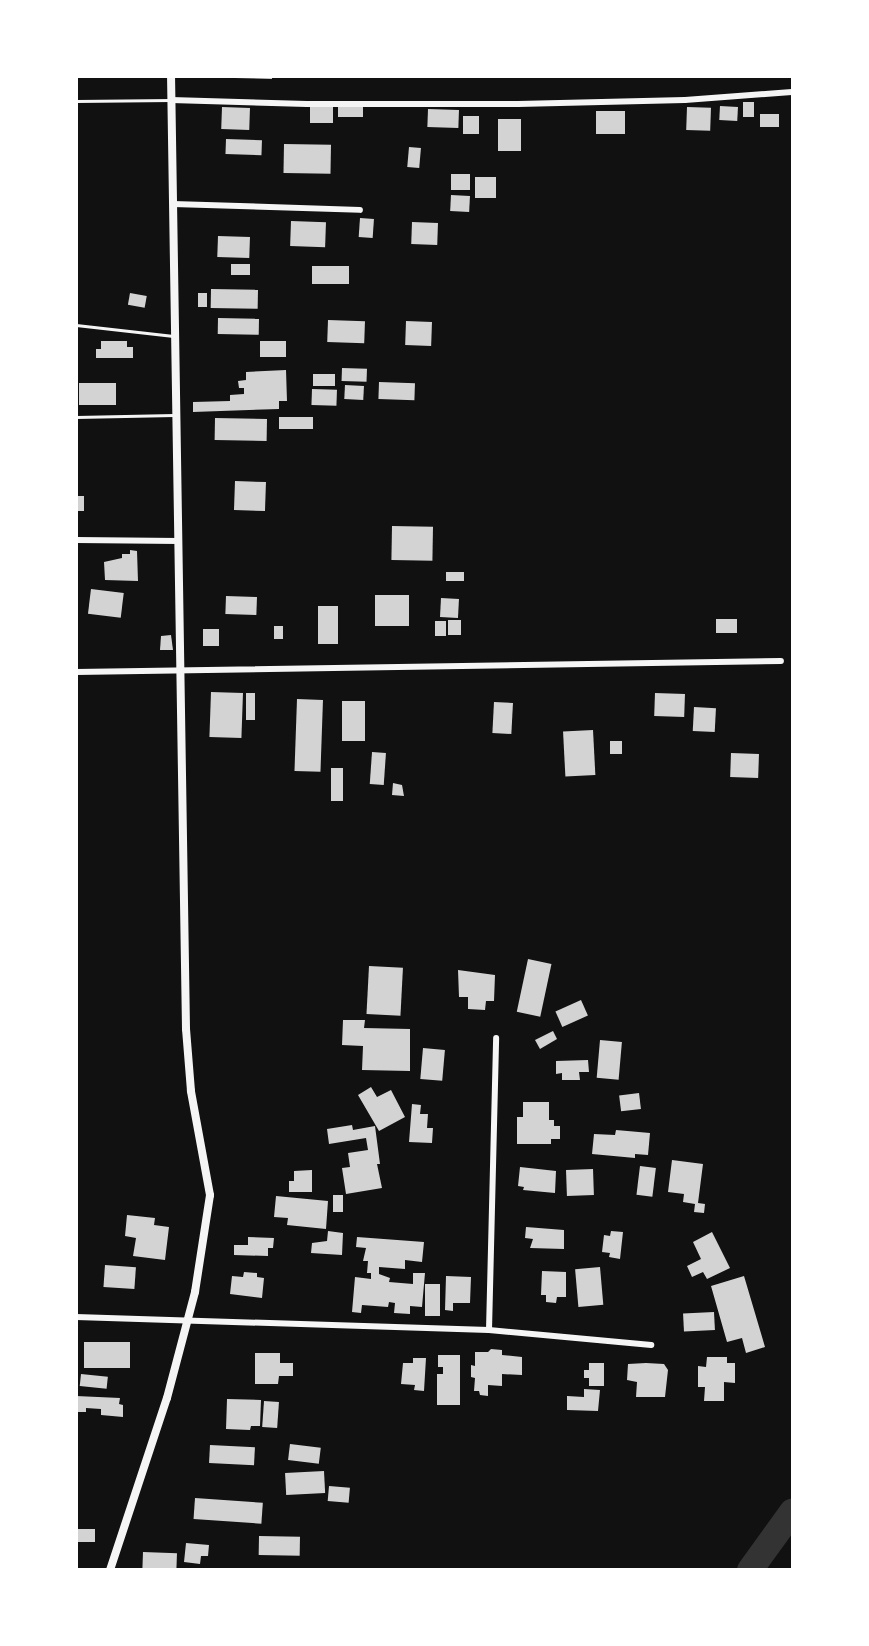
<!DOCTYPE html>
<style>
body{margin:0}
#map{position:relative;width:869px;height:1646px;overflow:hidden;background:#111;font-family:"Archivo Narrow",sans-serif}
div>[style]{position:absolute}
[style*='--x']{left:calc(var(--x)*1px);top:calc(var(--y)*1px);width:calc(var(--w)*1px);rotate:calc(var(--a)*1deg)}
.river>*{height:26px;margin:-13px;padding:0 13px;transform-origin:13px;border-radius:13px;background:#333}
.building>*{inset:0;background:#d3d3d3;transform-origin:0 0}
.service>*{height:3px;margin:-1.5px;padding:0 1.5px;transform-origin:1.5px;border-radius:1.5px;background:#f5f5f5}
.minor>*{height:6px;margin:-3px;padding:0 3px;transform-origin:3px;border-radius:3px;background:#f5f5f5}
.tertiary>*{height:8px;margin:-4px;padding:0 4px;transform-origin:4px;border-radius:4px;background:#f5f5f5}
span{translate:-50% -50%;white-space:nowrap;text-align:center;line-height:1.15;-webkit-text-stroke:6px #fff;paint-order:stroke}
.frame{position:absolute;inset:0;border:78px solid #fff;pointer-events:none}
</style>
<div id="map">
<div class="river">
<div style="--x:750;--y:1570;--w:72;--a:-54.1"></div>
</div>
<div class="building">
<div style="clip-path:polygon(235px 76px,272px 76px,272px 79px,235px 78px)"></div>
<div style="left:743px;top:102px;width:11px;height:15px"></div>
<div style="left:338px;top:106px;width:25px;height:11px"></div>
<div style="left:720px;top:106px;width:18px;height:14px;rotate:3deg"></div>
<div style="left:222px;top:107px;width:28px;height:22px;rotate:2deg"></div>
<div style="left:310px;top:107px;width:23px;height:16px"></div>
<div style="left:687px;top:107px;width:24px;height:23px;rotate:2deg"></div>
<div style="left:428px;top:109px;width:31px;height:18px;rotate:2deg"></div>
<div style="left:596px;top:111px;width:29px;height:23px"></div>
<div style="left:760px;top:114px;width:19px;height:13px"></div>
<div style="left:463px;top:116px;width:16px;height:18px"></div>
<div style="left:498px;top:119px;width:23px;height:32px"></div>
<div style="left:226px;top:139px;width:36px;height:15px;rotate:2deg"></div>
<div style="left:284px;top:144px;width:47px;height:29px;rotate:1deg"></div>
<div style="left:409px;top:147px;width:12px;height:20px;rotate:5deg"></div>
<div style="left:451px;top:174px;width:19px;height:16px"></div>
<div style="left:475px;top:177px;width:21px;height:21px"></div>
<div style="left:451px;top:195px;width:19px;height:16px;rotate:3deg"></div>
<div style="left:360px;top:218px;width:14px;height:19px;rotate:4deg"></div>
<div style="left:291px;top:221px;width:35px;height:25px;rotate:2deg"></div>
<div style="left:412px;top:222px;width:26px;height:22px;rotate:2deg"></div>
<div style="left:218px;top:236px;width:32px;height:21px;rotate:2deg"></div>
<div style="left:231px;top:264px;width:19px;height:11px"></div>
<div style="left:312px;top:266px;width:37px;height:18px"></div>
<div style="left:211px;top:289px;width:47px;height:19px;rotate:1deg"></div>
<div style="left:130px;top:293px;width:17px;height:12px;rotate:10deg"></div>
<div style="left:198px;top:293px;width:9px;height:14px"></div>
<div style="left:218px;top:318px;width:41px;height:16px;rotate:1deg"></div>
<div style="left:328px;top:320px;width:37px;height:22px;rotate:2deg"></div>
<div style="left:406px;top:321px;width:26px;height:24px;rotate:2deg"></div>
<div style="clip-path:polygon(101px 341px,127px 341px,127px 347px,133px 347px,133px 358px,96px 358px,96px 349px,101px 349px)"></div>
<div style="left:260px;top:341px;width:26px;height:16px"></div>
<div style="left:342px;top:368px;width:25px;height:13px;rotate:2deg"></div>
<div style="clip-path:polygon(286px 370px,287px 401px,279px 401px,279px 409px,193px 412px,193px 402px,230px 401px,230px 395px,244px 394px,244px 388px,239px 388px,238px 381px,246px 380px,246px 372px)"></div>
<div style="left:313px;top:374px;width:22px;height:12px"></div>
<div style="left:379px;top:382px;width:36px;height:17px;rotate:2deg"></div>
<div style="left:79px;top:383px;width:37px;height:22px"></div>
<div style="left:345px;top:385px;width:19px;height:14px;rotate:3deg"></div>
<div style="left:312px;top:389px;width:25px;height:16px;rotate:2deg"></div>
<div style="left:279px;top:417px;width:34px;height:12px"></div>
<div style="left:215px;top:418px;width:52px;height:22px;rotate:1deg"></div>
<div style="left:235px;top:481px;width:31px;height:29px;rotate:2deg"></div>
<div style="left:76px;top:496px;width:8px;height:15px"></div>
<div style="left:392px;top:526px;width:41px;height:34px;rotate:1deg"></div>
<div style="clip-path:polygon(130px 550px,137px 551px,138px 581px,105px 580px,104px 562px,122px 558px,122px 554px,130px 554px)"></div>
<div style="left:464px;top:572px;width:9px;height:18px;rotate:90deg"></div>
<div style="left:91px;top:589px;width:33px;height:25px;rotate:7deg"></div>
<div style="left:375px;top:595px;width:34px;height:31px"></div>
<div style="left:226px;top:596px;width:31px;height:18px;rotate:2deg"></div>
<div style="left:441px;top:598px;width:18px;height:19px;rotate:3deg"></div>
<div style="left:318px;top:606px;width:20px;height:38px"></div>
<div style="left:716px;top:619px;width:21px;height:14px"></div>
<div style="left:448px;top:620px;width:13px;height:15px"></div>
<div style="left:435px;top:621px;width:11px;height:15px"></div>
<div style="left:274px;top:626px;width:9px;height:13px"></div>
<div style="left:203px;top:629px;width:16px;height:17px"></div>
<div style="clip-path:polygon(171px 635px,173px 650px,160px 650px,161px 636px)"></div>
<div style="left:211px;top:692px;width:32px;height:45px;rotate:2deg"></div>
<div style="left:246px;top:693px;width:9px;height:27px"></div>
<div style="left:655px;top:693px;width:30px;height:23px;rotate:2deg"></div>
<div style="left:297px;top:699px;width:26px;height:72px;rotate:2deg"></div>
<div style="left:342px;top:701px;width:23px;height:40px"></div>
<div style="left:494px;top:702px;width:19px;height:31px;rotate:3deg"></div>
<div style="left:694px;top:707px;width:22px;height:24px;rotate:3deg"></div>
<div style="left:593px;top:730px;width:45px;height:30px;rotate:87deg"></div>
<div style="left:610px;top:741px;width:12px;height:13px"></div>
<div style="left:372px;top:752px;width:14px;height:32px;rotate:4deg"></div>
<div style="left:731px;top:753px;width:28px;height:24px;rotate:2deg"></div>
<div style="left:331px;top:768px;width:12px;height:33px"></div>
<div style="clip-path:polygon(393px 783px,402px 785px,404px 796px,392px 795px)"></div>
<div style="left:528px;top:959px;width:24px;height:54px;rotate:12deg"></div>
<div style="left:369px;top:966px;width:34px;height:48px;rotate:3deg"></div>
<div style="clip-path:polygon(458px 970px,495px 975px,494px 1001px,486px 1001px,485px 1010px,468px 1009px,468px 997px,459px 997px)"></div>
<div style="left:581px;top:1000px;width:17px;height:28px;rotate:66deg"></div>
<div style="clip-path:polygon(343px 1020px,365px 1020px,364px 1028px,410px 1029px,410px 1071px,362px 1070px,363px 1046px,342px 1045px)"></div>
<div style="clip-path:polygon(553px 1031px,557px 1039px,540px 1049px,535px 1040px)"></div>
<div style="left:600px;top:1040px;width:22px;height:38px;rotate:5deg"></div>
<div style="left:423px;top:1048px;width:22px;height:31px;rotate:5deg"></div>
<div style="clip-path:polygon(588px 1060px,589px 1072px,579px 1072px,580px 1080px,562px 1080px,562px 1073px,556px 1074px,556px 1061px)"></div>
<div style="clip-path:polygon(371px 1087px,377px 1097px,391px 1090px,405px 1117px,379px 1131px,358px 1095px)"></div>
<div style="left:639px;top:1093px;width:16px;height:20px;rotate:83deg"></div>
<div style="clip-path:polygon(523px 1102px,549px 1102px,549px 1120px,554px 1120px,554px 1126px,560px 1126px,560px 1139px,551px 1139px,551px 1144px,517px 1144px,517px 1117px,523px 1117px)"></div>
<div style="clip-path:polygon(412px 1104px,421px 1105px,420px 1114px,428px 1114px,427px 1128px,433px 1128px,432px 1143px,409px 1142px)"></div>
<div style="clip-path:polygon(352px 1125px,353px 1130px,375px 1126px,380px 1164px,377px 1164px,382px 1188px,346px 1194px,342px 1168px,350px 1167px,348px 1153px,368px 1150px,366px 1138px,329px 1144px,327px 1129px)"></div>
<div style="clip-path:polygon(616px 1130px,650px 1133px,648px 1155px,635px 1154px,635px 1158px,592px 1154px,594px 1134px,615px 1135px)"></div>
<div style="clip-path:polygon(672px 1160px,703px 1164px,698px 1203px,705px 1204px,704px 1213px,694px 1212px,695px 1204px,683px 1202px,684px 1194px,668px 1192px)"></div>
<div style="left:640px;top:1166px;width:16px;height:29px;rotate:7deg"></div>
<div style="clip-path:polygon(520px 1167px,556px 1171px,555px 1193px,523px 1190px,524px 1187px,518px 1186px)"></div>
<div style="left:593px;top:1169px;width:26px;height:27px;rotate:88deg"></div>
<div style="clip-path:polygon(312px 1170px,312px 1192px,289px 1192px,289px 1181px,294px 1181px,294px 1171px)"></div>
<div style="left:333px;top:1195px;width:10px;height:17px"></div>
<div style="clip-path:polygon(276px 1196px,328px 1201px,326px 1229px,287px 1225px,288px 1218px,274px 1217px)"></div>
<div style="clip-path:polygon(127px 1215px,155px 1218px,154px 1225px,169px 1227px,165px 1260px,133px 1256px,136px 1238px,125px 1236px)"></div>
<div style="clip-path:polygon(526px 1227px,564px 1230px,564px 1249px,530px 1248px,533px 1239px,525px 1238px)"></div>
<div style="clip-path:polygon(328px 1231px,343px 1233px,342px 1255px,311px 1253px,312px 1243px,327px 1241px)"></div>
<div style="clip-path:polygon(611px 1231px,623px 1232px,620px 1259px,609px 1257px,610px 1253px,602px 1252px,604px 1235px,610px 1236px)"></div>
<div style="clip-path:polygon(712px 1232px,730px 1268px,707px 1279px,703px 1272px,692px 1277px,687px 1266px,701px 1259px,693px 1242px)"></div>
<div style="clip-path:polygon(248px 1237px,274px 1238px,273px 1248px,268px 1248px,268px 1256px,234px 1255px,234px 1245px,248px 1245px)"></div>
<div style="clip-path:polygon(357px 1237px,424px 1242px,422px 1262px,405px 1260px,405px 1269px,379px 1267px,379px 1274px,390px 1278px,389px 1282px,413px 1284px,413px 1273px,425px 1273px,422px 1307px,410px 1306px,410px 1314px,394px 1313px,395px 1303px,389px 1302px,388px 1307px,362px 1305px,361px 1313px,352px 1312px,355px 1277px,371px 1279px,371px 1273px,367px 1273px,368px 1261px,363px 1261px,366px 1248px,356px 1247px)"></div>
<div style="left:105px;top:1265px;width:31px;height:22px;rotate:4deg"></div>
<div style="left:600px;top:1267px;width:38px;height:25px;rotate:85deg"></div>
<div style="clip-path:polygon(542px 1271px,566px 1272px,566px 1297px,557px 1297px,556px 1303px,546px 1302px,546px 1295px,541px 1295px)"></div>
<div style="clip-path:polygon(244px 1272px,257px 1273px,257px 1277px,264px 1278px,262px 1298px,230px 1294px,232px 1276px,243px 1277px)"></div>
<div style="clip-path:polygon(446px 1276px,471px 1277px,470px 1303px,453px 1303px,453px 1311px,445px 1310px)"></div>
<div style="clip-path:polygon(744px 1276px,765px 1347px,746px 1353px,742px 1338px,727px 1342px,711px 1286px)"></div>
<div style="left:425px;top:1284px;width:15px;height:32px"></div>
<div style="left:714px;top:1312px;width:18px;height:31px;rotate:87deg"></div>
<div style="left:84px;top:1342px;width:46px;height:26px"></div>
<div style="clip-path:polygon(491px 1349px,502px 1350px,502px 1355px,522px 1357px,522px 1375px,502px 1374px,502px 1386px,488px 1385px,488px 1396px,480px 1395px,479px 1391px,474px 1391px,475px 1378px,471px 1377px,471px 1365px,475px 1366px,475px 1352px,488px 1352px)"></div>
<div style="clip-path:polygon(255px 1353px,280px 1353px,280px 1363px,293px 1363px,293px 1376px,279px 1376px,278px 1384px,255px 1384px)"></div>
<div style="clip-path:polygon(438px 1355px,460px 1355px,460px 1405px,437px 1405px,437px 1374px,443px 1374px,443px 1367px,438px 1367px)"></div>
<div style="clip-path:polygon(707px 1357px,727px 1357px,727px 1363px,735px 1363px,735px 1383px,724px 1382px,724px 1401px,704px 1401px,705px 1387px,698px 1387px,698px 1366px,706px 1367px)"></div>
<div style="clip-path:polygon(413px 1358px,426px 1358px,424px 1391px,414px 1390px,415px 1385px,401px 1384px,403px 1363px,413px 1363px)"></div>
<div style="clip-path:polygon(589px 1363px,604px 1363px,604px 1386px,589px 1386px,589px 1378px,584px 1378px,584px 1370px,589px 1370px)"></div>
<div style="clip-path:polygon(646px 1363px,664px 1364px,668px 1370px,665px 1397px,636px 1397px,637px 1382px,627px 1380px,628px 1364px)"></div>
<div style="left:81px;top:1374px;width:27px;height:12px;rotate:6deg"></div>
<div style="clip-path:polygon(584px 1389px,600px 1390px,598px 1411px,567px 1410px,567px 1396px,584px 1397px)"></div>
<div style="clip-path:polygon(76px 1396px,120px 1398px,119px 1404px,123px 1405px,123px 1417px,101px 1415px,101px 1409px,86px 1408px,86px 1412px,76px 1412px)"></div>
<div style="clip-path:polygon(227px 1399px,261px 1400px,260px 1426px,251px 1426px,250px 1430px,226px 1429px)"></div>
<div style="left:264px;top:1401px;width:15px;height:26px;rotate:4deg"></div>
<div style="left:290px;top:1444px;width:31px;height:16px;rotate:7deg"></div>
<div style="left:210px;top:1445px;width:45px;height:18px;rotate:3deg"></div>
<div style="left:324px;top:1471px;width:22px;height:39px;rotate:87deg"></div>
<div style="left:329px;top:1486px;width:21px;height:15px;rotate:5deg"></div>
<div style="left:195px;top:1498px;width:68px;height:21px;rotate:4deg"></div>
<div style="left:76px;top:1529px;width:19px;height:13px"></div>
<div style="left:259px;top:1536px;width:41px;height:19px;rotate:1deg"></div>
<div style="clip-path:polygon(186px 1543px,209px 1545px,208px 1556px,201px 1556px,200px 1564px,184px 1562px)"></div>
<div style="left:143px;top:1552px;width:34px;height:18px;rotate:2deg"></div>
</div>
<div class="service">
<div style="--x:76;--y:101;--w:95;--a:-0.6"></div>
<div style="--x:76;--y:325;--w:98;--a:6.5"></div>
<div style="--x:76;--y:417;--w:98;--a:-1.2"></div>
</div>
<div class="minor">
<div style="--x:171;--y:100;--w:136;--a:1.7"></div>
<div style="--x:307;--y:104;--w:211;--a:0"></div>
<div style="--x:518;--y:104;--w:167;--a:-1.4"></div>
<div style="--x:685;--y:100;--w:107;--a:-4.3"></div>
<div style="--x:173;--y:204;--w:187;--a:1.8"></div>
<div style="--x:76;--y:540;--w:103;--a:0.6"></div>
<div style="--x:76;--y:672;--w:705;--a:-0.89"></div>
<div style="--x:76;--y:1317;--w:413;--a:1.8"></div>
<div style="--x:489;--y:1330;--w:163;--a:5.3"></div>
<div style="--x:489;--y:1330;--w:292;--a:-88.6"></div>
</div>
<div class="tertiary">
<div style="--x:110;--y:1570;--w:181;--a:-71.7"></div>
<div style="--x:167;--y:1398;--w:110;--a:-75.2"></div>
<div style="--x:195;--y:1292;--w:98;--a:-81.2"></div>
<div style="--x:210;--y:1195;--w:106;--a:-100.4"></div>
<div style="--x:191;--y:1091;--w:62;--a:-94.6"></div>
<div style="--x:186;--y:1029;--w:953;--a:-90.9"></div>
</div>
<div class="frame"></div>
</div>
